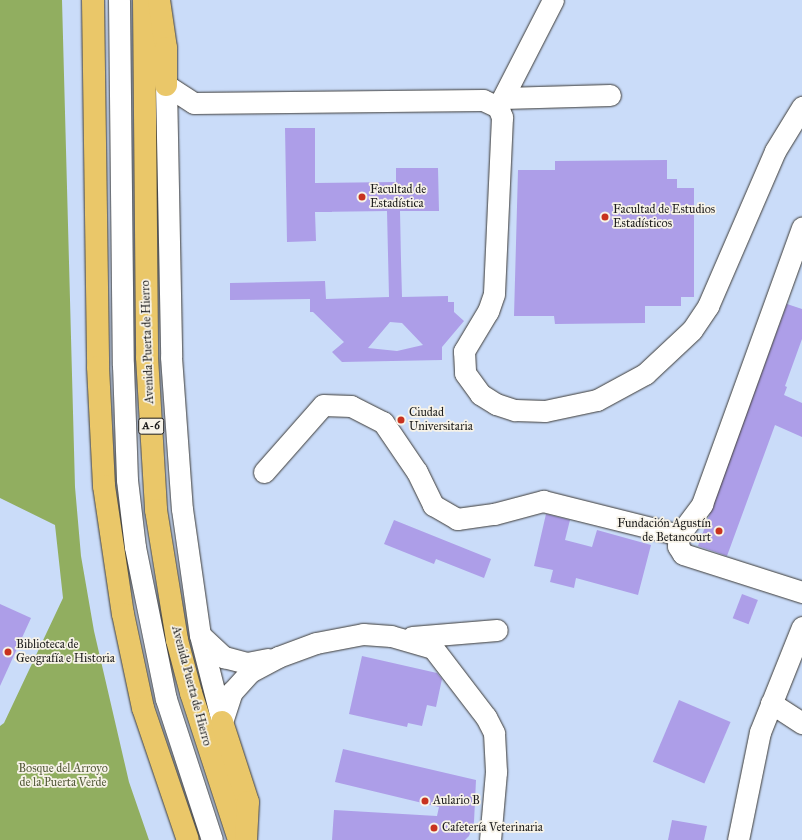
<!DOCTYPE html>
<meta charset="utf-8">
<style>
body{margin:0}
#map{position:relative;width:802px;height:840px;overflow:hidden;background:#eee6cb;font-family:"IM FELL Great Primer",serif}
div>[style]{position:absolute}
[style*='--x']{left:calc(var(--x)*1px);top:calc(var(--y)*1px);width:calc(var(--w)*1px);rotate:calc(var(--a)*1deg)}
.built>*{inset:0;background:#cadcf9;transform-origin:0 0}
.forest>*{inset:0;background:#91ae60}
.building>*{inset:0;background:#ad9ee8;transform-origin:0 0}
.roads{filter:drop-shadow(0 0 1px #3c3a36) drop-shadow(0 0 1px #3c3a36)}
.minor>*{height:21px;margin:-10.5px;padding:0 10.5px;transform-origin:10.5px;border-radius:10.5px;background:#fff}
.highway>*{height:22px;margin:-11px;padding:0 11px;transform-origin:11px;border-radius:11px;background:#eac769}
.dots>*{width:11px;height:11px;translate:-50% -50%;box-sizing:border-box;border:2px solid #f7f3e8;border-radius:50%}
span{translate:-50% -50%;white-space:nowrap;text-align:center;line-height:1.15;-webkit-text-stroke:3.5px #f7f3e8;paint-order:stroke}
.shield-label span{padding:1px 3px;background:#f7f3e8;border:1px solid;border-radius:3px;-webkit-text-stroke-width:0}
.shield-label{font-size:11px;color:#1c1c1c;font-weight:700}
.poi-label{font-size:12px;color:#1c1c1c}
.left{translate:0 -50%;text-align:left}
.right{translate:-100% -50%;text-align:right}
.street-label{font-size:12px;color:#1c1c1c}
.park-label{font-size:12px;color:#525938}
</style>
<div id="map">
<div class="built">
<div style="left:0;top:0;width:802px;height:840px"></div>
</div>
<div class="forest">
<div style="clip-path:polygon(0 0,62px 0,75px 487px,81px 556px,94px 631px,129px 782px,149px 840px,0 840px,0 726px,4px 723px,63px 598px,55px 525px,0 498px)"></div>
</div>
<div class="building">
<div style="clip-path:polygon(evenodd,285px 128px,315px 128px,315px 183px,396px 182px,396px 168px,438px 168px,439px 211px,400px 211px,401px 260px,402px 297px,448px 296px,448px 302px,454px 302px,454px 312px,464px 321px,442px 347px,442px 360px,342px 362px,332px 352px,344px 342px,313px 312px,310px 312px,310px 299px,230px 300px,230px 283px,325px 281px,326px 299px,389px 297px,387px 211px,315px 212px,316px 241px,287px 242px,285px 128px,390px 322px,402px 323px,423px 345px,397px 351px,368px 348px,390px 322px)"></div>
<div style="clip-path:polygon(667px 160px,667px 179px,677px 179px,677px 188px,694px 188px,694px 297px,681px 297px,681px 306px,645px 306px,645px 323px,555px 324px,554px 316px,514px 316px,518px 170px,555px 170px,555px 161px)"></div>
<div style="clip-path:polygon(787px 304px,802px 309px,802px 339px,785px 386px,787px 387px,784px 395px,802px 403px,802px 437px,775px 425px,727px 556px,698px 546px)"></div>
<div style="clip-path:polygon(546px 514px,570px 520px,565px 540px,592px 547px,597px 530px,651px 545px,638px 595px,576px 578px,574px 588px,550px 582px,553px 570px,534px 566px)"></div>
<div style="clip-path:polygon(394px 520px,491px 559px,484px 578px,436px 559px,434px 564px,384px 544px)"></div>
<div style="left:742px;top:594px;width:17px;height:26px;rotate:21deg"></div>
<div style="clip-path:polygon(0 604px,31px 618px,0 686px)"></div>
<div style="clip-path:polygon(362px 656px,437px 673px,442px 679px,436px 707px,427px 705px,422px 726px,408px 723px,407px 727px,349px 714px)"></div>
<div style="left:679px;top:700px;width:56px;height:67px;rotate:23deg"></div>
<div style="clip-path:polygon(343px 749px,476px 780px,474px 822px,469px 836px,465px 840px,332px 840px,334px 810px,437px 816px,439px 807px,335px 782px)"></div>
<div style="clip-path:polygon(672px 820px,707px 826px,704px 840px,668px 840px)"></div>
</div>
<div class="roads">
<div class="minor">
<div style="--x:119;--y:0;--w:365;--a:89.4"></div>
<div style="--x:123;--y:365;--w:115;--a:88"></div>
<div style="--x:127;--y:480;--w:67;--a:83.2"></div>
<div style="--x:135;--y:547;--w:155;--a:78.5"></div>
<div style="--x:166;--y:699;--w:148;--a:71.9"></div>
<div style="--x:166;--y:85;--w:33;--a:33"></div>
<div style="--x:194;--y:103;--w:289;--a:-0.6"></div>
<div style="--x:483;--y:100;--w:17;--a:25"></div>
<div style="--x:498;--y:107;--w:11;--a:68"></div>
<div style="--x:502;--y:117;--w:177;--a:92.6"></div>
<div style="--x:494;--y:294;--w:18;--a:109"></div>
<div style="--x:488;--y:311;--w:47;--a:121"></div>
<div style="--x:464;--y:351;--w:22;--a:87"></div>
<div style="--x:465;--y:373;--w:26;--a:54"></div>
<div style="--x:480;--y:394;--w:19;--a:32"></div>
<div style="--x:496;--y:404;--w:20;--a:18"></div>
<div style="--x:515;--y:410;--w:30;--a:2"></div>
<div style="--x:545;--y:411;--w:53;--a:-11.9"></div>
<div style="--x:597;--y:400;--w:55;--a:-28.4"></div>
<div style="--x:645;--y:374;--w:64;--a:-43.1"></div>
<div style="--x:692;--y:330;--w:29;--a:-56"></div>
<div style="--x:708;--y:306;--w:169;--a:-66.6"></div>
<div style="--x:775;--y:151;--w:52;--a:-58.5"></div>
<div style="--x:166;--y:85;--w:272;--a:88.9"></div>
<div style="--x:171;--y:357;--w:152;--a:85.9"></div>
<div style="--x:182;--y:509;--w:127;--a:81.9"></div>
<div style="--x:200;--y:635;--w:90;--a:75.8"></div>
<div style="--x:503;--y:98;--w:107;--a:-1.6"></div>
<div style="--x:498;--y:107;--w:120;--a:-62.8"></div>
<div style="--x:264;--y:472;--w:89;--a:-48.6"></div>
<div style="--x:323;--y:405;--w:28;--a:2"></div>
<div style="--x:351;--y:406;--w:36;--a:27"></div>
<div style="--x:383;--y:422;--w:60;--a:55.8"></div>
<div style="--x:417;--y:472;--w:37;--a:64"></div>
<div style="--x:433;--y:505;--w:28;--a:30"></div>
<div style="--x:457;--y:519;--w:37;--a:-8"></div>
<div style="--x:494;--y:514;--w:51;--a:-14.9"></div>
<div style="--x:543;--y:501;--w:140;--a:14"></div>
<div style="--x:679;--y:535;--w:11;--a:95"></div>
<div style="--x:678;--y:546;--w:9;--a:58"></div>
<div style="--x:683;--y:554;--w:125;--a:17.7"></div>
<div style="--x:679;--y:535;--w:39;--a:-53"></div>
<div style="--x:702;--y:504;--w:294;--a:-70.1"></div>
<div style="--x:200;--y:635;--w:33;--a:43"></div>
<div style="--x:224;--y:657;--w:24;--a:15"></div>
<div style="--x:247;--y:663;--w:21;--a:-11"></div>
<div style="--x:412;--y:637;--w:85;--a:-4.7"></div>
<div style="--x:771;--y:703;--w:37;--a:33"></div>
<div style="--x:222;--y:722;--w:32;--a:-72"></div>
<div style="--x:232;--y:692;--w:27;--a:-48"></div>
<div style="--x:250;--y:672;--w:32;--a:-28"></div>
<div style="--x:278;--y:657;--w:40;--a:-20.2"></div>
<div style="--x:316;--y:643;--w:48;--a:-10.8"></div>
<div style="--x:363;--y:634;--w:28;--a:4"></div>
<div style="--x:391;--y:636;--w:44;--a:15.9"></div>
<div style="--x:433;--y:648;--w:87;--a:52.5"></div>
<div style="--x:486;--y:717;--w:18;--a:63"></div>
<div style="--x:494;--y:733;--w:39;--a:87"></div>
<div style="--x:496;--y:772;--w:68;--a:95"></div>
<div style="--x:738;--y:840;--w:110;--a:-78.5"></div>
<div style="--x:760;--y:732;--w:113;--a:-68.2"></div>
</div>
<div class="highway">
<div style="--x:93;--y:0;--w:367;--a:89.2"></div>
<div style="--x:98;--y:367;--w:119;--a:87.1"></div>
<div style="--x:104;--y:486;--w:129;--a:81.6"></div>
<div style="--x:123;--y:614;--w:96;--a:78"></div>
<div style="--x:143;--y:708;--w:139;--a:71.2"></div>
<div style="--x:144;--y:0;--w:357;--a:89.5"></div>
<div style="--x:147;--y:357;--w:153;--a:86.6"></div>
<div style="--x:156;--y:510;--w:132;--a:80.8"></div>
<div style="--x:177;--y:640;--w:55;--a:75.2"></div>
<div style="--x:191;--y:693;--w:155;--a:71.9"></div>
<div style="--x:159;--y:0;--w:49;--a:81.7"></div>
<div style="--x:166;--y:48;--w:37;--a:90"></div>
<div style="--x:222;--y:722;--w:84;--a:72"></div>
<div style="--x:248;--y:802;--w:38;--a:93"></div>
</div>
</div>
<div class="dots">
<div style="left:362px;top:197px;background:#c8321e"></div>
<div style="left:605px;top:217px;background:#c8321e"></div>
<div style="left:401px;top:420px;background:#c8321e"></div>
<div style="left:719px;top:531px;background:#c8321e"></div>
<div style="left:8px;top:652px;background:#c8321e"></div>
<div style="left:425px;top:801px;background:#c8321e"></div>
<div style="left:434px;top:828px;background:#c8321e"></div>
</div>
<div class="shield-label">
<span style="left:151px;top:426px">A-6</span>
</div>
<div class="poi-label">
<span class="left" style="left:370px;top:197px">Facultad de<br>Estadística</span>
<span class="left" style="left:613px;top:217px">Facultad de Estudios<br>Estadísticos</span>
<span class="left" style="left:409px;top:420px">Ciudad<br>Universitaria</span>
<span class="right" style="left:711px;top:531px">Fundación Agustín<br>de Betancourt</span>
<span class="left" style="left:16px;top:652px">Biblioteca de<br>Geografía e Historia</span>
<span class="left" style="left:433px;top:801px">Aulario B</span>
<span class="left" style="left:442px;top:828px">Cafetería Veterinaria</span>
</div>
<div class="street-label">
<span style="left:148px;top:342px;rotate:-92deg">Avenida Puerta de Hierro</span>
<span style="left:191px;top:686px;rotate:75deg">Avenida Puerta de Hierro</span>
</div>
<div class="park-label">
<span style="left:63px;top:776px">Bosque del Arroyo<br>de la Puerta Verde</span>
</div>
</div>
